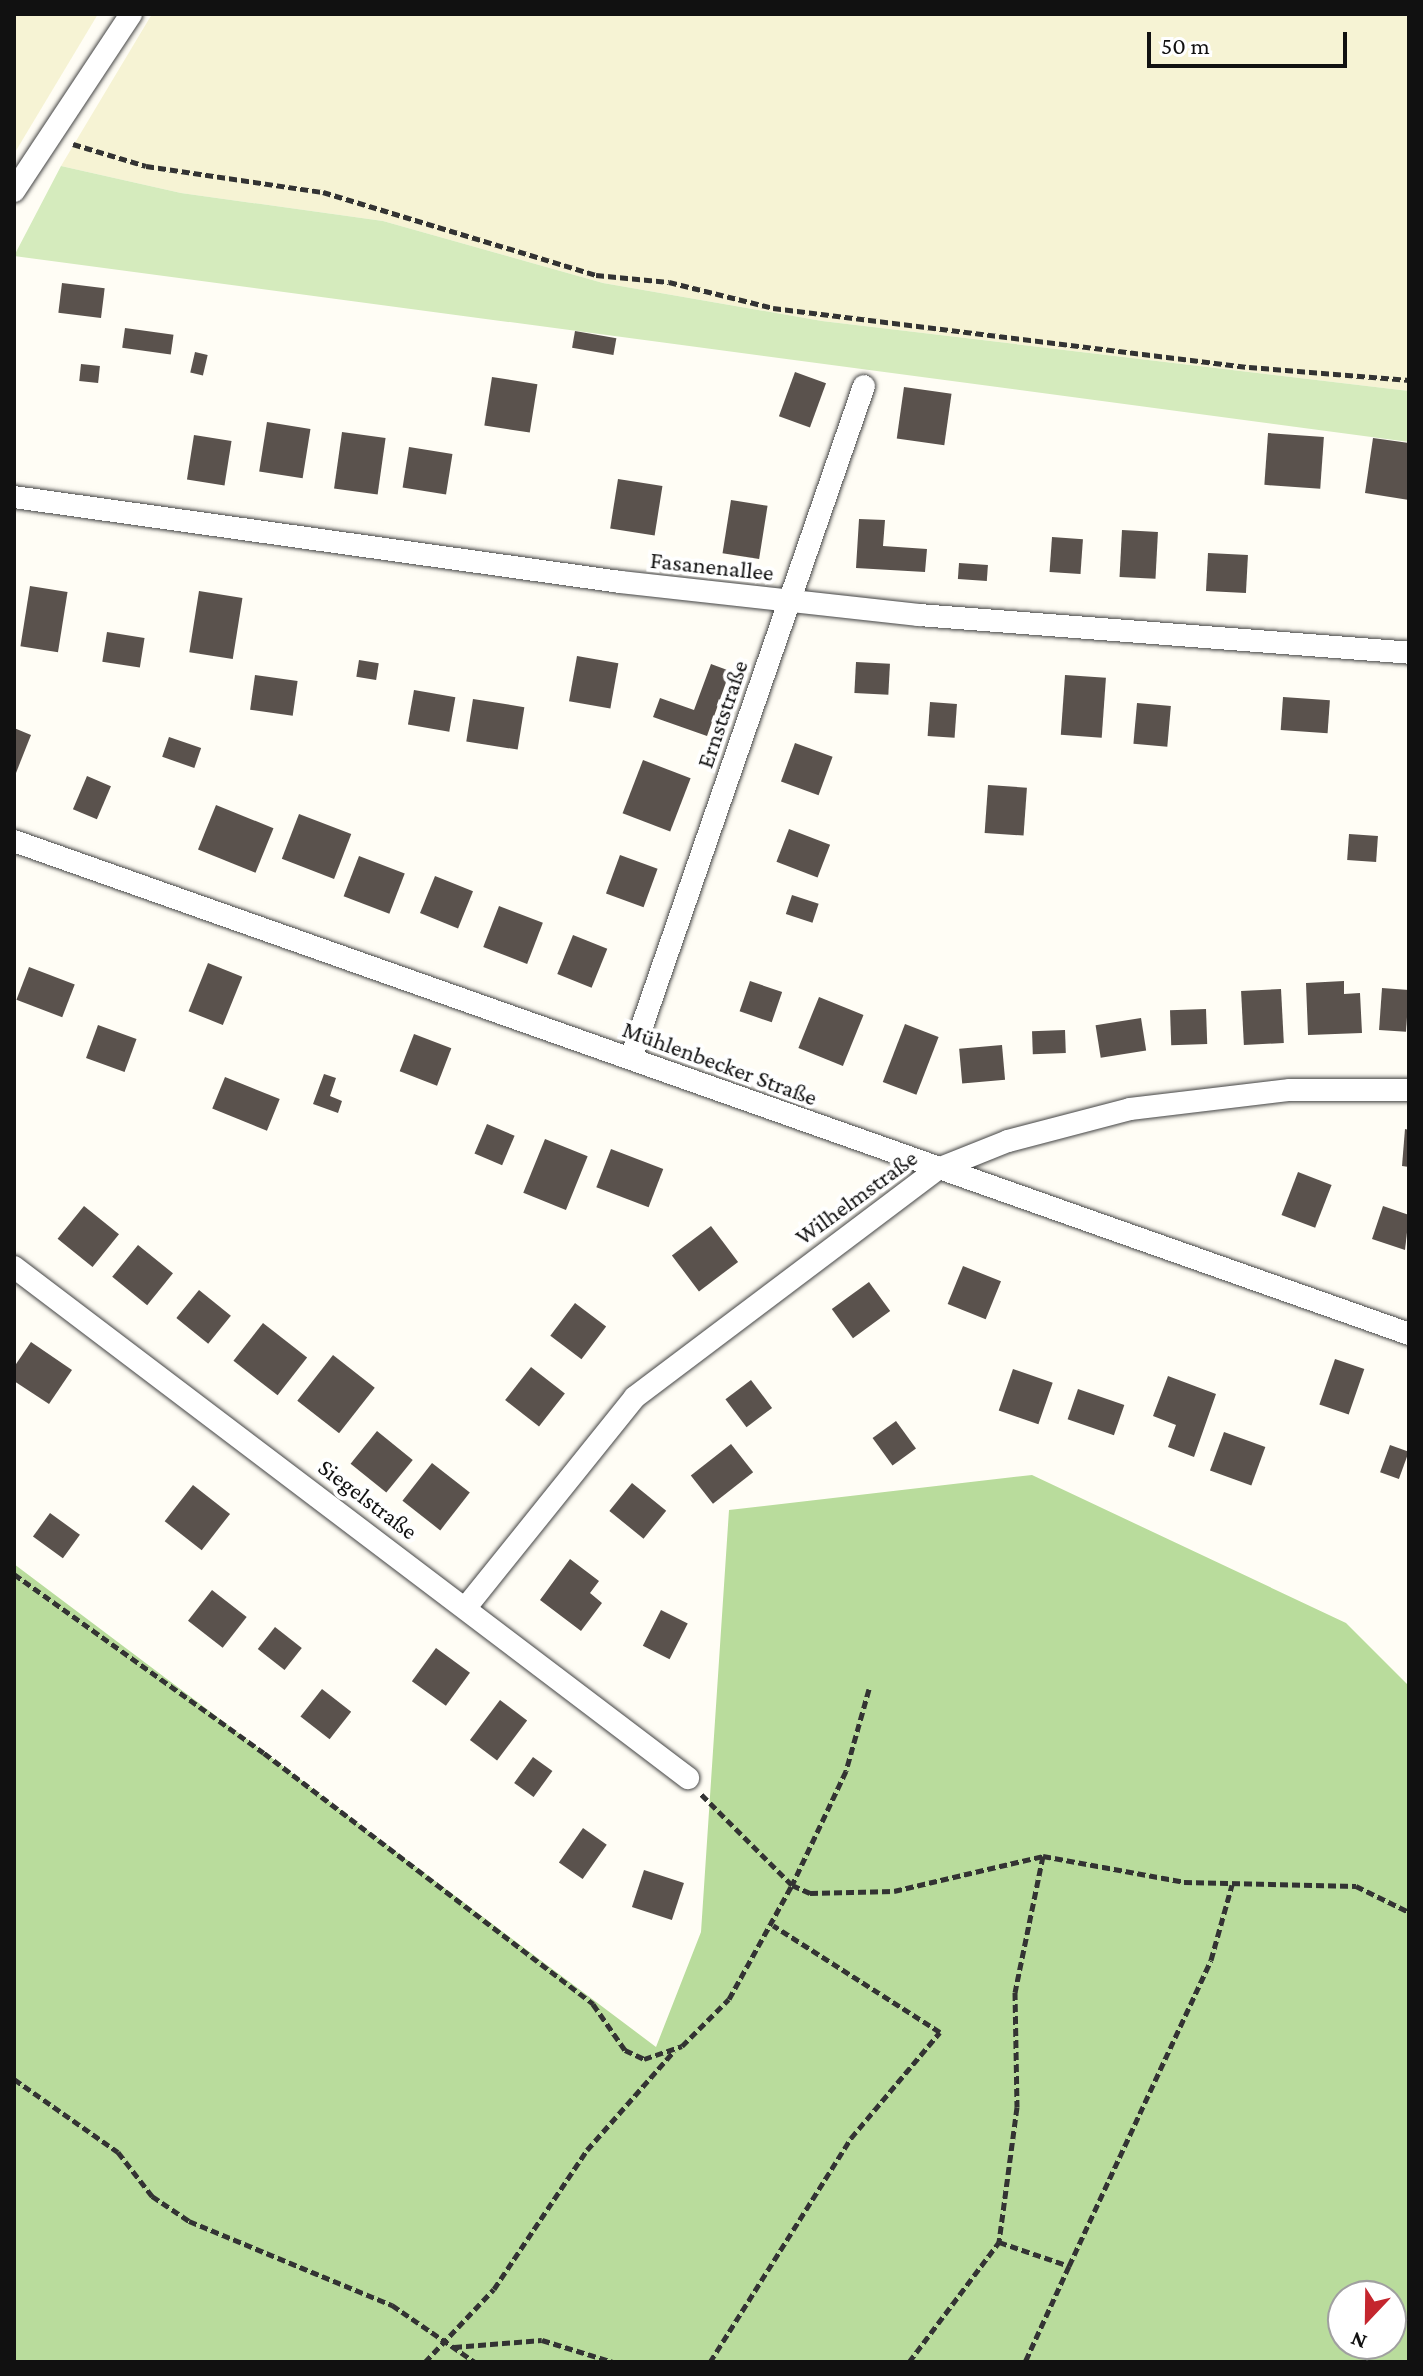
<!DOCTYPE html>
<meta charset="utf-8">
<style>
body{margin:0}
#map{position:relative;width:1423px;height:2376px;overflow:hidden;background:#fffdf5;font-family:"Crimson Pro",serif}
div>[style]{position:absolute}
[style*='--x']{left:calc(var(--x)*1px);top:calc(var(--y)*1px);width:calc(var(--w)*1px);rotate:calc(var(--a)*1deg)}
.farmland>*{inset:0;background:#f6f3d4}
.green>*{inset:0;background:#d5ebbd}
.forest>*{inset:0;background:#b9dc9c}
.building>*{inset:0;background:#5a524d;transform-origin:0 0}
.path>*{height:5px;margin-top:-2.5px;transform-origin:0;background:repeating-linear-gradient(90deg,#333 0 8px,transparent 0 12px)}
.roads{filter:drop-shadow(0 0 2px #444) drop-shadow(0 0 2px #444)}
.minor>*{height:22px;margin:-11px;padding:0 11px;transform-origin:11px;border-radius:11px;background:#fff}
span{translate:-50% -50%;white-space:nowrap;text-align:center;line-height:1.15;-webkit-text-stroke:8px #fff;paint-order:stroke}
.street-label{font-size:24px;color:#111}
.frame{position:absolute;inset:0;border:16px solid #111;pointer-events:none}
.north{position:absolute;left:1327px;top:2280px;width:80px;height:80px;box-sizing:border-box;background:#fff;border:2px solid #a0a0a0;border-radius:50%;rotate:202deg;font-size:22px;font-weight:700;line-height:32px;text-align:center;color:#111}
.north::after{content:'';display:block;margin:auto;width:28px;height:36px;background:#c4262e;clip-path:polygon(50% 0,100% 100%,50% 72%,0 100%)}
.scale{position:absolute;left:1147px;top:32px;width:200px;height:36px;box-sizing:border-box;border:4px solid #111;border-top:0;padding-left:10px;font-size:24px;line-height:28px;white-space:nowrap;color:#111;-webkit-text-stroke:6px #fff;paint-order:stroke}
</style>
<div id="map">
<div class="farmland">
<div style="clip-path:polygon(14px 14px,98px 14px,14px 154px)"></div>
<div style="clip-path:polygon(152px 14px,1409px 14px,1409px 391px,822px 321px,603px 283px,383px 221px,181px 193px,61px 166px)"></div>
</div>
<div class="green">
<div style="clip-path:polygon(61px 166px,181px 193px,383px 221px,603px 283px,822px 321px,1409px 391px,1409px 442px,14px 256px)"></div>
</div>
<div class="forest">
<div style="clip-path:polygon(evenodd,1032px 1475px,1346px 1623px,1409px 1686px,1409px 2362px,14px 2362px,14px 1564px,656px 2047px,701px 1932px,729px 1510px,1032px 1475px,1343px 2296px,1391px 2296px,1391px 2344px,1343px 2344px,1343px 2296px)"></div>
</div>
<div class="building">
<div style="left:62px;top:283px;width:43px;height:30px;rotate:7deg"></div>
<div style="left:125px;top:328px;width:49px;height:20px;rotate:8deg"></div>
<div style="left:575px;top:331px;width:42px;height:17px;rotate:10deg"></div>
<div style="left:195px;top:352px;width:13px;height:21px;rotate:13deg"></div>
<div style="left:81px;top:364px;width:19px;height:17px;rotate:6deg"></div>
<div style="left:795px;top:372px;width:33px;height:47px;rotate:20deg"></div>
<div style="left:492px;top:377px;width:46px;height:49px;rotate:9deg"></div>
<div style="left:904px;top:387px;width:48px;height:52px;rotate:8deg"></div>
<div style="left:267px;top:422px;width:44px;height:50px;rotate:9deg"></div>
<div style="left:342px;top:432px;width:44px;height:57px;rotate:8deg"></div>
<div style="left:1268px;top:433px;width:56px;height:52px;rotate:4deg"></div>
<div style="left:194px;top:435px;width:38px;height:45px;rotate:9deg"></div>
<div style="clip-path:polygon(1373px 438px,1409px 443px,1409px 500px,1365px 493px)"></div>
<div style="left:409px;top:447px;width:44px;height:41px;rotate:9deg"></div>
<div style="left:618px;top:479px;width:45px;height:50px;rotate:9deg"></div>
<div style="left:731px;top:500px;width:37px;height:54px;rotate:9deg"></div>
<div style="clip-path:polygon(859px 519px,885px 520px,883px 546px,927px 549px,925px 572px,856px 568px)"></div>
<div style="left:1122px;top:530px;width:36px;height:47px;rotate:3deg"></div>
<div style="left:1052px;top:537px;width:31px;height:35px;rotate:4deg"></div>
<div style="left:1208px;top:553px;width:40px;height:38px;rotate:3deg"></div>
<div style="left:959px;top:563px;width:29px;height:16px;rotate:4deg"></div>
<div style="left:30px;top:586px;width:38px;height:61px;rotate:9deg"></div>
<div style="left:199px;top:591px;width:44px;height:62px;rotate:9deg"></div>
<div style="left:107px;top:632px;width:38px;height:30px;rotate:9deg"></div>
<div style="left:577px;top:656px;width:42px;height:46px;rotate:10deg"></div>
<div style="left:359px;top:660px;width:20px;height:17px;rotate:9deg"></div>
<div style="left:856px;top:662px;width:34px;height:31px;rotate:3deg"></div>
<div style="clip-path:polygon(711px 664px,730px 671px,707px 736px,653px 717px,660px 698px,694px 710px)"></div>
<div style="left:255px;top:675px;width:43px;height:35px;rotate:8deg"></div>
<div style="left:1065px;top:675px;width:41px;height:60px;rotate:4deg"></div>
<div style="left:414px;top:690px;width:42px;height:35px;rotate:10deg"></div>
<div style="left:1283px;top:697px;width:47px;height:33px;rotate:4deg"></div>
<div style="left:473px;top:699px;width:52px;height:43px;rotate:9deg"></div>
<div style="left:930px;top:702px;width:27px;height:34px;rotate:4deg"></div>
<div style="left:1137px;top:703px;width:34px;height:41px;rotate:5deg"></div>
<div style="clip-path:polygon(14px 728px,31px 735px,14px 778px)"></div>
<div style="left:169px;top:737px;width:34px;height:21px;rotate:19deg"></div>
<div style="left:795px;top:743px;width:40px;height:41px;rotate:20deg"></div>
<div style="left:643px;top:760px;width:51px;height:57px;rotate:21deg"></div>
<div style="left:87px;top:776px;width:26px;height:36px;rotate:23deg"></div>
<div style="left:988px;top:785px;width:39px;height:48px;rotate:4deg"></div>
<div style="left:216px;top:805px;width:62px;height:48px;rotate:22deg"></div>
<div style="left:299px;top:814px;width:56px;height:48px;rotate:21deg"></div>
<div style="left:789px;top:829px;width:44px;height:35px;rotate:21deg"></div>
<div style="left:1349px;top:834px;width:29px;height:26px;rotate:4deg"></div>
<div style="left:620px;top:855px;width:40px;height:41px;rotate:20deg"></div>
<div style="left:359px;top:856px;width:49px;height:43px;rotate:21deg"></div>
<div style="left:435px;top:876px;width:41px;height:40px;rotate:22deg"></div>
<div style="left:792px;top:895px;width:28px;height:20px;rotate:18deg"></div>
<div style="left:499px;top:906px;width:47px;height:44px;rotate:21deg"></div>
<div style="left:573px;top:935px;width:37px;height:42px;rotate:22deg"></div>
<div style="left:208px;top:963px;width:37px;height:52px;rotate:22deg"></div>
<div style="left:29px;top:967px;width:49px;height:35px;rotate:21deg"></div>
<div style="left:750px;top:981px;width:34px;height:32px;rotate:19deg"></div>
<div style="clip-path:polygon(1344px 981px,1344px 994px,1360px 993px,1362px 1033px,1308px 1035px,1306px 983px)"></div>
<div style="left:1382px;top:988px;width:27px;height:42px;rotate:4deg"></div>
<div style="left:1281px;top:989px;width:54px;height:40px;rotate:87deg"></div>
<div style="left:819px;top:997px;width:48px;height:55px;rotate:22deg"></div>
<div style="left:1206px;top:1009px;width:35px;height:36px;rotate:88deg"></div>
<div style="left:1141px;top:1018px;width:33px;height:46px;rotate:81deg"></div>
<div style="left:905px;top:1024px;width:36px;height:62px;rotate:21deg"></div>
<div style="left:98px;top:1025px;width:41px;height:35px;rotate:20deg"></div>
<div style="left:1065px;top:1030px;width:23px;height:33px;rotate:88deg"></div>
<div style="left:414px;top:1034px;width:40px;height:40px;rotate:21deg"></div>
<div style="left:1002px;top:1045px;width:35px;height:43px;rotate:85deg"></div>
<div style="clip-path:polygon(324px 1074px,336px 1078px,330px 1096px,342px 1101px,338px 1113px,313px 1104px)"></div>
<div style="left:225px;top:1077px;width:59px;height:34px;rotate:22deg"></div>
<div style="left:487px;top:1124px;width:30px;height:32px;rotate:23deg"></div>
<div style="clip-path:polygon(1405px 1129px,1409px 1130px,1409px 1167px,1402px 1166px)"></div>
<div style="left:545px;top:1139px;width:46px;height:58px;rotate:22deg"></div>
<div style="left:611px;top:1149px;width:56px;height:41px;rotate:21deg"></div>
<div style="left:1298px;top:1172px;width:36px;height:46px;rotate:21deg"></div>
<div style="left:84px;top:1206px;width:45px;height:42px;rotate:39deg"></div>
<div style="clip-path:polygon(1383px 1206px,1409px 1215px,1405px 1250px,1372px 1239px)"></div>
<div style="left:711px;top:1226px;width:45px;height:49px;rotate:53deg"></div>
<div style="left:138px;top:1245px;width:45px;height:41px;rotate:39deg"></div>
<div style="left:963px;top:1266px;width:41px;height:41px;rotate:22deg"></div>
<div style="left:869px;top:1282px;width:36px;height:46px;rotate:54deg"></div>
<div style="left:199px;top:1290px;width:41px;height:36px;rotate:39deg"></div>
<div style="left:575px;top:1303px;width:39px;height:41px;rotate:37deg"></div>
<div style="left:263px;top:1323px;width:56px;height:48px;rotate:38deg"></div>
<div style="clip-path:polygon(31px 1342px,72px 1370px,49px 1404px,14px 1381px,14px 1367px)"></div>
<div style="left:333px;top:1355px;width:53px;height:58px;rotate:38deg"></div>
<div style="left:1335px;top:1359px;width:31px;height:48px;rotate:19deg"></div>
<div style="left:531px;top:1367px;width:43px;height:42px;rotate:38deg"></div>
<div style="left:1013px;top:1369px;width:42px;height:44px;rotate:19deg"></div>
<div style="clip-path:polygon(1168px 1376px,1216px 1394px,1194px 1457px,1168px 1447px,1176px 1425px,1153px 1416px)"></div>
<div style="left:751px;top:1380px;width:35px;height:32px;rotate:53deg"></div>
<div style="left:1078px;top:1389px;width:49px;height:32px;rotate:19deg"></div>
<div style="left:896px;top:1421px;width:34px;height:29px;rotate:54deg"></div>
<div style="left:377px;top:1431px;width:46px;height:42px;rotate:39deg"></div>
<div style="left:1224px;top:1432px;width:44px;height:41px;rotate:20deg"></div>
<div style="left:731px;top:1444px;width:36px;height:51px;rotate:52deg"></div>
<div style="left:1390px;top:1445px;width:20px;height:29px;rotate:20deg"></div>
<div style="left:432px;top:1463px;width:48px;height:48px;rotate:38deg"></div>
<div style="left:632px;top:1483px;width:44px;height:36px;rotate:39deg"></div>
<div style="left:193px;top:1485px;width:47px;height:46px;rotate:38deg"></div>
<div style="left:50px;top:1513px;width:37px;height:29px;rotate:36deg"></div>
<div style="clip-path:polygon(570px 1559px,599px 1581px,590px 1593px,602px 1603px,581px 1631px,540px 1600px)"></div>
<div style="left:212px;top:1590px;width:44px;height:39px;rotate:38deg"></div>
<div style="left:661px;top:1610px;width:30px;height:40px;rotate:27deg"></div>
<div style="left:275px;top:1627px;width:34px;height:28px;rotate:38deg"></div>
<div style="left:436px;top:1648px;width:42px;height:41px;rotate:36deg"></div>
<div style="left:322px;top:1689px;width:37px;height:35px;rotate:38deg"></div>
<div style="left:500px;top:1700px;width:34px;height:50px;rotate:37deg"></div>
<div style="left:533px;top:1757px;width:24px;height:32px;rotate:36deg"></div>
<div style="left:583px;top:1828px;width:29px;height:42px;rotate:35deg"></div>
<div style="left:644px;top:1870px;width:42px;height:39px;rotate:18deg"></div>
</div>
<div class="path">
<div style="--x:73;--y:144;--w:76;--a:16.8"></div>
<div style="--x:146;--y:166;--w:179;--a:8.4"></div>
<div style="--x:323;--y:192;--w:285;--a:16.9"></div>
<div style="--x:596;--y:275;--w:73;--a:5.5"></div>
<div style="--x:669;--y:282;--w:107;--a:14"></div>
<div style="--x:773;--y:308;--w:480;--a:7.1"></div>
<div style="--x:1249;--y:367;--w:161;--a:4.6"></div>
<div style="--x:14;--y:1574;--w:307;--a:35.6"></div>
<div style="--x:264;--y:1753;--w:414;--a:37.3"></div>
<div style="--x:593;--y:2004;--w:56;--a:55.2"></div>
<div style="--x:625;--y:2050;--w:21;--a:25"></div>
<div style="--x:644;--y:2059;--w:40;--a:-18.9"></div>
<div style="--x:682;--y:2046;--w:66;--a:-45"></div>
<div style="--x:729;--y:1999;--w:130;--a:-61.1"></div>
<div style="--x:792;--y:1885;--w:129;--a:-135"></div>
<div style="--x:869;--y:1689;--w:85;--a:105.7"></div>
<div style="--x:846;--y:1771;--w:126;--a:115.3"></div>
<div style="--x:792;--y:1885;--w:20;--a:24"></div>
<div style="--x:810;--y:1893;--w:84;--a:-1.4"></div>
<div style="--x:894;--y:1891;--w:153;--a:-13.2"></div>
<div style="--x:1043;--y:1856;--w:139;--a:101.6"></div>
<div style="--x:1015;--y:1992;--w:115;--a:89"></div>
<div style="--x:1017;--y:2107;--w:136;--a:97.6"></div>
<div style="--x:1043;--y:1856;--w:143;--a:10.4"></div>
<div style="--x:1184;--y:1882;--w:172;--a:1.3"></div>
<div style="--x:1356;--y:1886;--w:59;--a:26.1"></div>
<div style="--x:14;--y:2079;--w:127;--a:35.1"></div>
<div style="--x:118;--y:2152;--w:56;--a:52.3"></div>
<div style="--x:152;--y:2196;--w:45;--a:34"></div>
<div style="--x:189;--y:2221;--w:220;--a:22.5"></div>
<div style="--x:392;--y:2305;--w:101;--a:34.5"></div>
<div style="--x:1069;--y:2266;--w:337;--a:-65.1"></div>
<div style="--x:1211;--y:1960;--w:78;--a:-74.4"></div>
<div style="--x:454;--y:2347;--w:88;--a:-4.5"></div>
<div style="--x:542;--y:2340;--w:74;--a:17.2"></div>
<div style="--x:425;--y:2362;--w:100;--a:-46.6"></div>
<div style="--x:494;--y:2289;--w:167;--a:-56.2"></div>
<div style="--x:587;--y:2150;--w:132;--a:-48.7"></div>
<div style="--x:710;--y:2362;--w:265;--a:-57.8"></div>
<div style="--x:851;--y:2138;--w:138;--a:-50"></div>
<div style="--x:940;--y:2032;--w:198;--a:-147.4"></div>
<div style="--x:909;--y:2362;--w:150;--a:-53.1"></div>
<div style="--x:999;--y:2242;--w:74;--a:18.9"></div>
<div style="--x:1069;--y:2266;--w:106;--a:114.6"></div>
</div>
<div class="roads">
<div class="minor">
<div style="--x:14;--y:191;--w:212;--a:-56.5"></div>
<div style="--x:14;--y:497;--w:612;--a:7.98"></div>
<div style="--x:620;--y:582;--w:301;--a:6.3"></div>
<div style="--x:919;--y:615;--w:491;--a:4.4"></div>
<div style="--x:14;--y:841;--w:1480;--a:19.46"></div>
<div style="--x:631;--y:1058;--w:711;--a:-70.88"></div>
<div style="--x:14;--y:1267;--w:846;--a:37.17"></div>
<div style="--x:467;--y:1606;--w:268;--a:-51.2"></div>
<div style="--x:635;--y:1397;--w:379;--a:-37"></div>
<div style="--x:938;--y:1169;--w:75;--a:-21.8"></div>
<div style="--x:1008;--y:1141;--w:126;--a:-14.7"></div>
<div style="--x:1130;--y:1109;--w:161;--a:-6.8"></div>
<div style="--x:1290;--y:1090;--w:119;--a:0"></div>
</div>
</div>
<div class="street-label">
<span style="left:712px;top:566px;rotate:6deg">Fasanenallee</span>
<span style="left:722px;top:714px;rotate:-71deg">Ernststraße</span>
<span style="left:720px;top:1063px;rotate:20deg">Mühlenbecker Straße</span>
<span style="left:856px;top:1197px;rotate:-36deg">Wilhelmstraße</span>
<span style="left:368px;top:1499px;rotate:37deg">Siegelstraße</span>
</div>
<div class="frame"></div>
<div class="north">N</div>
<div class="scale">50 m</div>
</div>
